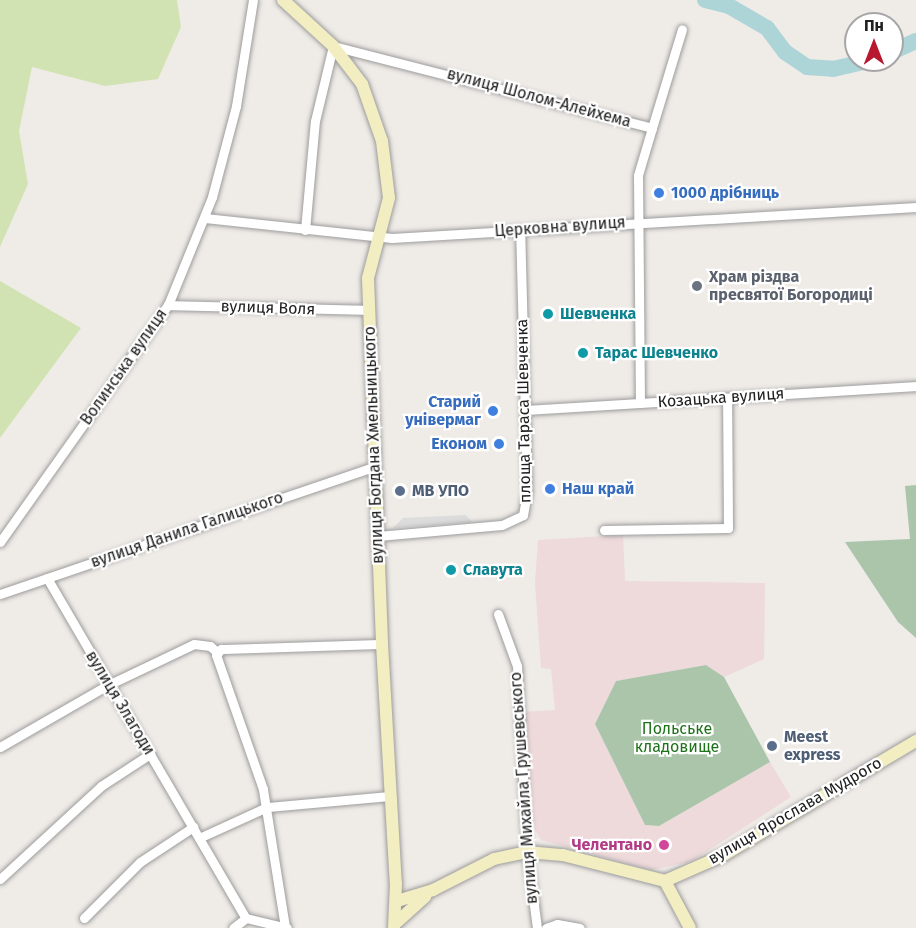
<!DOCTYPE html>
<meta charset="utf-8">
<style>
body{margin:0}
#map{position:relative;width:916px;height:928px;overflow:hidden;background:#efebe7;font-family:"Fira Sans",sans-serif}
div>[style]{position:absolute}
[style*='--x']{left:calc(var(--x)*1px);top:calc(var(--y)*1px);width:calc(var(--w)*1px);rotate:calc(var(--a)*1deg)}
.commercial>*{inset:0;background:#eed9db}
.grass>*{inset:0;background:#d2e3b3}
.cemetery>*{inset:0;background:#abc5ab}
.parking>*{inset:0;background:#dcdcdc}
.river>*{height:16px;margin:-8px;padding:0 8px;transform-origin:8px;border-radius:8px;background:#add4d7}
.roads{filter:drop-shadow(0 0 2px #9d9d9d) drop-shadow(0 0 2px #9d9d9d)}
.street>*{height:9px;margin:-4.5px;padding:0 4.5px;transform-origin:4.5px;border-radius:4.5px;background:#fff}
.secondary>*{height:12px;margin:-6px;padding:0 6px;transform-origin:6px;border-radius:6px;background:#f2eec2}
.dots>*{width:16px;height:16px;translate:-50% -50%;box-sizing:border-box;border:3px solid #fff;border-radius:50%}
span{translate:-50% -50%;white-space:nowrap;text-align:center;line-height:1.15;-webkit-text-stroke:4.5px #fff;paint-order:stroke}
.street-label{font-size:16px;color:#202020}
.shop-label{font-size:16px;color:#366cbe;font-weight:700}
.left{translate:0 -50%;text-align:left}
.right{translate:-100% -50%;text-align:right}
.worship-label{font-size:16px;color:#5b616d;font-weight:700}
.culture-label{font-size:16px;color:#0d838f;font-weight:700}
.service-label{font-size:16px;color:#4e5e75;font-weight:700}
.park-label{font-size:16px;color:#1e7219}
.hotel-label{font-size:16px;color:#b23c85;font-weight:700}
.north{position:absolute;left:844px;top:12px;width:60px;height:60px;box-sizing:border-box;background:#fff;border:2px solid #a6a6a6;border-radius:50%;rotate:0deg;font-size:16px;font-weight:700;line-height:24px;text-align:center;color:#202020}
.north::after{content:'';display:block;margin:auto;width:21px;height:27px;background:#b7182f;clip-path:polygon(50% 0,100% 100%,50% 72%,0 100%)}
</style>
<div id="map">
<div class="commercial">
<div style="clip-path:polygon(623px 535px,625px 581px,765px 583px,764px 659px,724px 677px,706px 665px,616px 681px,595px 724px,645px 825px,659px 826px,770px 762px,791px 797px,690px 862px,651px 870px,541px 840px,531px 822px,523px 712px,555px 710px,551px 669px,541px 668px,535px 583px,538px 540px)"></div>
</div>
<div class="grass">
<div style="clip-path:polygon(0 0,177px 0,181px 27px,158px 79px,105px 86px,32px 67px,19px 131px,28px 184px,0 247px)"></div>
<div style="clip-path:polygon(0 281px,81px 328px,0 438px)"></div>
</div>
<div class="cemetery">
<div style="clip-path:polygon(916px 485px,916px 638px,898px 622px,845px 542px,910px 539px,905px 486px)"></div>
<div style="clip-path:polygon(706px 665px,724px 677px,770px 762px,659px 826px,645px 825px,595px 724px,616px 681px)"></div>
</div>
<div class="parking">
<div style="clip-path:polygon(466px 515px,472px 522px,393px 528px,403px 518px)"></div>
</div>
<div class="river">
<div style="--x:705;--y:0;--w:25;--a:14"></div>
<div style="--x:729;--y:6;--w:44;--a:30.1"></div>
<div style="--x:767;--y:28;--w:30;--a:53"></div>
<div style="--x:785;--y:52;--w:27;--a:34"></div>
<div style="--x:807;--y:67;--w:26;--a:4"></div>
<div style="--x:833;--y:69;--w:40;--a:-13"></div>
<div style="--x:892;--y:52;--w:26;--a:-25"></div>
</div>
<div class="roads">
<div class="street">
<div style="--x:652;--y:128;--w:103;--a:-73.1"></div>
<div style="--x:205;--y:218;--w:188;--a:6.1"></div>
<div style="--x:392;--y:238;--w:525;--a:-3.39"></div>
<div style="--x:305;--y:230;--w:109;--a:-84.8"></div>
<div style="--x:315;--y:121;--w:77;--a:-76.5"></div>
<div style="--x:333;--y:46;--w:329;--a:14.4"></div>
<div style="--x:652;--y:128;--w:49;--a:106.6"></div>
<div style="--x:638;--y:175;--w:228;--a:89.5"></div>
<div style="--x:168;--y:305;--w:200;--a:1.4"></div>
<div style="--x:526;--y:410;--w:391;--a:-3.5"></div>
<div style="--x:604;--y:530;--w:124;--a:-0.9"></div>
<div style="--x:728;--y:528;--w:130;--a:-90.4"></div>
<div style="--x:378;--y:536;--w:124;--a:-5.1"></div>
<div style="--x:502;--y:525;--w:23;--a:-25"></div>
<div style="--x:523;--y:515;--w:23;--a:-80"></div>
<div style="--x:527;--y:492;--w:262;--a:-91.5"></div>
<div style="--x:0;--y:542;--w:291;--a:-54.7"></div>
<div style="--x:168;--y:305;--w:117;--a:-67.8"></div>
<div style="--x:212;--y:197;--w:94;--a:-75.2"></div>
<div style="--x:236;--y:106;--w:107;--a:-80.9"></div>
<div style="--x:47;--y:578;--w:394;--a:59.7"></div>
<div style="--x:246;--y:918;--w:16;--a:142"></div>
<div style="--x:0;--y:594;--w:396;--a:-18.8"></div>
<div style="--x:498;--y:614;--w:55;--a:69.9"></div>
<div style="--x:517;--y:666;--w:186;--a:86.9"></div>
<div style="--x:527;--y:852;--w:77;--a:82.5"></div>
<div style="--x:0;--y:747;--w:125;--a:-29.9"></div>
<div style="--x:108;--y:685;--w:95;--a:-25.5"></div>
<div style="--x:194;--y:644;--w:16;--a:7"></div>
<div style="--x:210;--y:646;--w:9;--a:41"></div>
<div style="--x:199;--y:838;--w:75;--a:-24.5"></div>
<div style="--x:267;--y:807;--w:124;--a:-5.1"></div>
<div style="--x:0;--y:879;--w:137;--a:-42.6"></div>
<div style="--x:101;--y:786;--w:59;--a:-33.1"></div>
<div style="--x:84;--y:918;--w:79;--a:-45"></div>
<div style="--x:140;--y:862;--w:64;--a:-33.4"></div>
<div style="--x:246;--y:918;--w:42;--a:13.7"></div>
<div style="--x:285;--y:927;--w:140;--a:-99.1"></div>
<div style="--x:263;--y:789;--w:142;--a:-109.3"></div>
<div style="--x:216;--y:655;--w:8;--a:-50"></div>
<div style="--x:221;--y:649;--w:161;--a:-1.8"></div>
<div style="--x:546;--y:928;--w:12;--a:-20"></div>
<div style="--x:557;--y:924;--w:23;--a:10"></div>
</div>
<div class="secondary">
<div style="--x:283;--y:0;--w:68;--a:42.6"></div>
<div style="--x:333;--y:46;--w:48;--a:52.7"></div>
<div style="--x:362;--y:84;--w:60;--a:70.7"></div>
<div style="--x:382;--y:141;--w:57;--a:83"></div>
<div style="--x:389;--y:198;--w:83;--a:104.7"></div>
<div style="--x:368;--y:278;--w:366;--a:87.8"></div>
<div style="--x:382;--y:644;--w:240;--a:86.7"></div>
<div style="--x:396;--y:884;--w:44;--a:92.6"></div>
<div style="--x:665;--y:881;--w:53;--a:62"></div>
<div style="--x:397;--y:901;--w:38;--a:-17"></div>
<div style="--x:433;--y:890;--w:68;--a:-26.9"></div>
<div style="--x:494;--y:859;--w:34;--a:-12"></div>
<div style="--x:527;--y:852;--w:36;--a:5"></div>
<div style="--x:563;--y:855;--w:105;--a:14.3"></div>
<div style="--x:665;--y:881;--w:62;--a:-23.7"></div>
<div style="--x:722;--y:856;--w:226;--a:-30.7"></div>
<div style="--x:397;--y:922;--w:38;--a:-42"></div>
</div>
</div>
<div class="dots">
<div style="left:659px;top:193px;background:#3f7fe0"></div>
<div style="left:697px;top:286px;background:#6b7280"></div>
<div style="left:548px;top:314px;background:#0f9aa8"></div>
<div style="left:583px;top:353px;background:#0f9aa8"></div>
<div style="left:493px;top:411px;background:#3f7fe0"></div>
<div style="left:499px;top:444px;background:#3f7fe0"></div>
<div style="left:550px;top:489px;background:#3f7fe0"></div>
<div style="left:400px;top:491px;background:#5c6f8a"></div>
<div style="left:451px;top:570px;background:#0f9aa8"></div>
<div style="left:772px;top:746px;background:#5c6f8a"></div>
<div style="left:664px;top:845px;background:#d1479c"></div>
</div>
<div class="street-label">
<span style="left:539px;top:98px;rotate:15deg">вулиця Шолом-Алейхема</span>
<span style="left:560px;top:227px;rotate:-4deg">Церковна вулиця</span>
<span style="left:268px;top:308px;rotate:2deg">вулиця Воля</span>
<span style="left:124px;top:367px;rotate:-55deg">Волинська вулиця</span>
<span style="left:721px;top:398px;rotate:-4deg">Козацька вулиця</span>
<span style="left:524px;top:411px;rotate:-91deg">площа Тараса Шевченка</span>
<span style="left:374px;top:445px;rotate:-92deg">вулиця Богдана Хмельницького</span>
<span style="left:187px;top:530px;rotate:-19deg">вулиця Данила Галицького</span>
<span style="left:120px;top:703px;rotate:59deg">вулиця Злагоди</span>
<span style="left:524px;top:788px;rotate:-94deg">вулиця Михайла Грушевського</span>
<span style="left:795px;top:811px;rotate:-30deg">вулиця Ярослава Мудрого</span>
</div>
<div class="shop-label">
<span class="left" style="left:671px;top:193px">1000 дрібниць</span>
<span class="right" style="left:481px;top:411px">Старий<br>універмаг</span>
<span class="right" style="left:487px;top:444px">Економ</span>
<span class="left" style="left:562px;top:489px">Наш край</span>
</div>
<div class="worship-label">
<span class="left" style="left:709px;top:286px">Храм різдва<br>пресвятої Богородиці</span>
</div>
<div class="culture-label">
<span class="left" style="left:560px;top:314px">Шевченка</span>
<span class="left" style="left:595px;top:353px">Тарас Шевченко</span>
<span class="left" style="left:463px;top:570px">Славута</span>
</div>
<div class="service-label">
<span class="left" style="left:412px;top:491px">МВ УПО</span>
<span class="left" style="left:784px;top:746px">Meest<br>express</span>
</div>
<div class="park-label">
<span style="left:677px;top:738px">Польське<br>кладовище</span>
</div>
<div class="hotel-label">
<span class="right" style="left:652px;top:845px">Челентано</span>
</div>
<div class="north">Пн</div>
</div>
